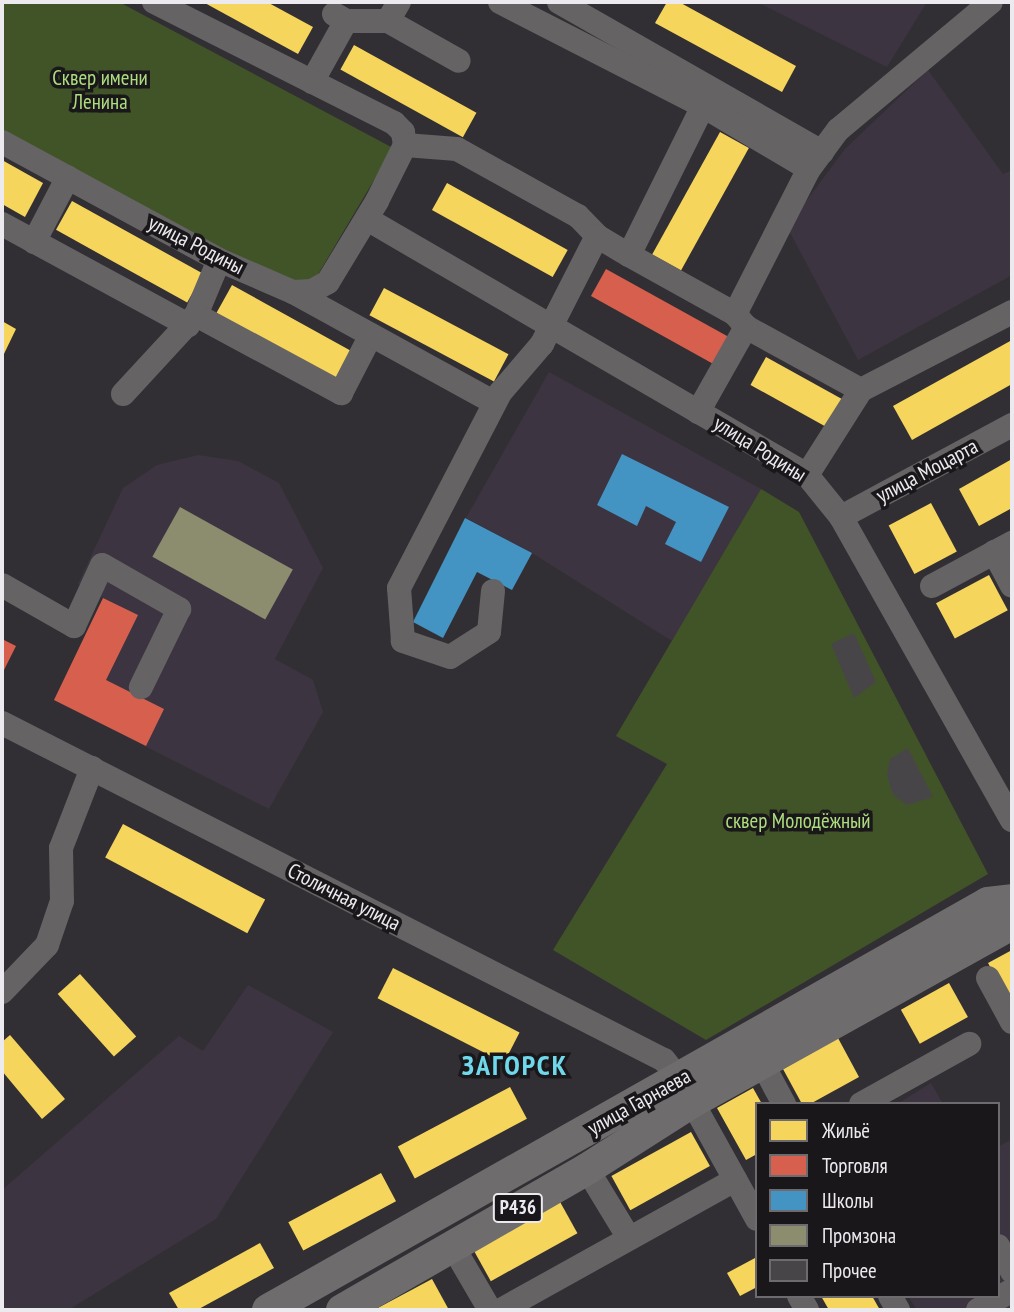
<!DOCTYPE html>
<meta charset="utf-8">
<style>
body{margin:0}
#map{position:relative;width:1014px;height:1312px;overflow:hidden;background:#322f34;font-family:"PT Sans Narrow",sans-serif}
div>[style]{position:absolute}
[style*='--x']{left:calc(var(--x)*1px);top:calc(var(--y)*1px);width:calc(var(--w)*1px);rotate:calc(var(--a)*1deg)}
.built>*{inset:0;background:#3c3440}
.green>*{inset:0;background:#405428}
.homes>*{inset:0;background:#f6d55c;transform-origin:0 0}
.shops>*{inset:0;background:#d6604d;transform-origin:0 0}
.schools>*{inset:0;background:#4393c3}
.industry>*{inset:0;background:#8c8c6e;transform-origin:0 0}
.building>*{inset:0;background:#484549}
.minor>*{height:24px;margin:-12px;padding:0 12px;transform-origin:12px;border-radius:12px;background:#656364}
.major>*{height:32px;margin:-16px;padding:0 16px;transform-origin:16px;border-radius:16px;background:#6f6c6e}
span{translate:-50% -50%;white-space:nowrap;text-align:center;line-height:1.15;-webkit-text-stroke:7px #19171a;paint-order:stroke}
.shield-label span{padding:2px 5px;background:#19171a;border:2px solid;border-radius:5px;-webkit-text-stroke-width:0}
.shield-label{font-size:19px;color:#edeaef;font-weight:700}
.park-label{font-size:21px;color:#aedd7e}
.street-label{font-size:21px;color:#edeaef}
.district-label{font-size:28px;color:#70d8eb;font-weight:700;letter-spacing:2px}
.frame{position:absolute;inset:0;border:4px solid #edeaef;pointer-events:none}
.legend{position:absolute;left:755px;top:1102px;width:245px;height:196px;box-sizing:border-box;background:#19171a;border:2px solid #6e6b6f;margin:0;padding:9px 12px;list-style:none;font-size:21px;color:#edeaef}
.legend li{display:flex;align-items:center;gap:14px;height:35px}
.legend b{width:35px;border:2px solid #6e6b6f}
</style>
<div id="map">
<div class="built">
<div style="clip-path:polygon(757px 2px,927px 2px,887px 67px)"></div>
<div style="clip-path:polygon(928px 70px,1003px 174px,1012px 170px,1012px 275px,858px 360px,787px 227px,845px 149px)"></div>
<div style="clip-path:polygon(549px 372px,761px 489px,672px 641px,532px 553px,466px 518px)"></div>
<div style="clip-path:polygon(198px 455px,238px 461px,279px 483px,323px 568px,275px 659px,313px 680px,323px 712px,269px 809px,54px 700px,103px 598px,78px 584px,123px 488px,157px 465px)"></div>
<div style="clip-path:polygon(248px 985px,333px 1032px,216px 1219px,68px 1310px,2px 1310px,2px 1190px,179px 1036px,203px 1051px)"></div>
<div style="clip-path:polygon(931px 1083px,943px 1104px,897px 1104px)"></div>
<div style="clip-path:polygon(1012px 1139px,1012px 1310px,917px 1310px,908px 1296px,998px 1296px,998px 1147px)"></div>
</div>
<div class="green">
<div style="clip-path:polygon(2px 2px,119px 2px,393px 148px,307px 293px,2px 136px)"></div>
<div style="clip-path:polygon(761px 489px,799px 512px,988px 874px,706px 1040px,553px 950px,667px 764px,616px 736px)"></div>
</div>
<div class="homes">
<div style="clip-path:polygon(203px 2px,267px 2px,313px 27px,298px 54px)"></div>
<div style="clip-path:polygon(667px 2px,679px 2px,796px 66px,782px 92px,655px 23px)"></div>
<div style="left:354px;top:45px;width:140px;height:28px;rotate:29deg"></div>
<div style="left:720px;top:132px;width:33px;height:140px;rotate:29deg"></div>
<div style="clip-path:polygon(2px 160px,43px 183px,25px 217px,2px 204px)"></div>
<div style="left:447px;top:183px;width:138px;height:31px;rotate:29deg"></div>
<div style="left:72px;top:201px;width:150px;height:33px;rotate:29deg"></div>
<div style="left:232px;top:285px;width:142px;height:33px;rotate:29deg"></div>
<div style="left:384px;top:288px;width:141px;height:31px;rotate:28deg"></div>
<div style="clip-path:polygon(2px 321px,16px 329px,2px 358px)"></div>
<div style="clip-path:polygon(1012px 340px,1012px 384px,912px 440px,893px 406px)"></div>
<div style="left:766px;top:357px;width:94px;height:32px;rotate:29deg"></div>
<div style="clip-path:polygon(1012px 459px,1012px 508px,979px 526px,959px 489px)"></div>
<div style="left:931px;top:503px;width:55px;height:48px;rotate:62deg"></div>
<div style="left:989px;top:575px;width:40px;height:60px;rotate:62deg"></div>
<div style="left:123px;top:824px;width:161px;height:38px;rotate:28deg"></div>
<div style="clip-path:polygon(1012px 950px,1012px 1007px,988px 963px)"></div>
<div style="left:393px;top:968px;width:142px;height:34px;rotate:27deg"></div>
<div style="left:80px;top:974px;width:84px;height:30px;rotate:48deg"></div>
<div style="left:949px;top:983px;width:39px;height:55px;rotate:61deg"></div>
<div style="clip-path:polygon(10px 1035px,65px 1099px,42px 1119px,2px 1071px,2px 1042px)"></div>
<div style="clip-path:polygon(838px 1038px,859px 1077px,810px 1104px,802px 1104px,783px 1069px)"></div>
<div style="left:510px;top:1087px;width:36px;height:127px;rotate:62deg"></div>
<div style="clip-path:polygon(753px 1088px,762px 1104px,757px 1104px,757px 1154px,746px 1160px,717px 1108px)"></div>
<div style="left:691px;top:1132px;width:39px;height:91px;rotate:61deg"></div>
<div style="left:381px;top:1173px;width:32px;height:105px;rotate:62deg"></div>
<div style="left:559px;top:1200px;width:38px;height:99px;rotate:61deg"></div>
<div style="clip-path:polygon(260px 1243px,274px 1268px,197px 1310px,179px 1310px,169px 1293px)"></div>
<div style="clip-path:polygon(755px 1258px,757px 1287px,740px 1296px,727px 1273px)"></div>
<div style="clip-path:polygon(432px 1279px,449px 1310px,374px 1310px)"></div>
<div style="clip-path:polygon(821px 1296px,872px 1296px,880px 1310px,829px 1310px)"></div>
</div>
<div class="shops">
<div style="left:606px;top:269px;width:142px;height:31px;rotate:29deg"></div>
<div style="clip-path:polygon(103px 598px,138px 615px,106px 680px,164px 709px,146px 746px,54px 700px)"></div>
<div style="clip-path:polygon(2px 639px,16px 646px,2px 674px)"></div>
</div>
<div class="schools">
<div style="clip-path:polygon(622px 454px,729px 507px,701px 562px,665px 544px,676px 522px,646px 506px,637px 526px,597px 505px)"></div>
<div style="clip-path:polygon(465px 518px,532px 553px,512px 590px,477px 572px,443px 638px,413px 622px)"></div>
</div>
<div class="industry">
<div style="left:180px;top:507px;width:129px;height:57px;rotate:29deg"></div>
</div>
<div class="building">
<div style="clip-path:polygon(854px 633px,876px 682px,854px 698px,831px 644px)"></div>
<div style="clip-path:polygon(908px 748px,933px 797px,907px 805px,893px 795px,887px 775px,890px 759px)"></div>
</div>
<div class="minor">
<div style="--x:559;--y:2;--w:303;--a:29.7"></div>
<div style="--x:334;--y:14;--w:14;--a:30"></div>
<div style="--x:346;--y:21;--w:42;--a:0"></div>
<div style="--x:388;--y:21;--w:81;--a:29.4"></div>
<div style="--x:388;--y:21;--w:22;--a:-60"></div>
<div style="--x:312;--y:82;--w:70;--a:-60.9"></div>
<div style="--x:703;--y:106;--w:123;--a:30.7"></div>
<div style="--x:2;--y:142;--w:247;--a:28.5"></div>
<div style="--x:219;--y:260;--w:81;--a:23.4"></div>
<div style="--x:293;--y:292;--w:19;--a:-3"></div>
<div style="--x:312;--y:291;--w:18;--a:-29"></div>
<div style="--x:328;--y:282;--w:95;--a:-58.8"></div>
<div style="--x:377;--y:201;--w:63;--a:-63.4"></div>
<div style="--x:405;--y:145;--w:13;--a:-99"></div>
<div style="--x:403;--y:132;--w:13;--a:-135"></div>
<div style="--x:394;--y:123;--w:269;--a:-153.2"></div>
<div style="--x:405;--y:145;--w:52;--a:4.4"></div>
<div style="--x:457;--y:149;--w:138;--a:29"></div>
<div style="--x:578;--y:216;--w:28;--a:46"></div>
<div style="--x:597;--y:236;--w:37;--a:31"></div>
<div style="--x:629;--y:255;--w:166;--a:-63.6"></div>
<div style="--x:703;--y:106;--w:228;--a:-152.9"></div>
<div style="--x:367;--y:219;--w:509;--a:30.19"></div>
<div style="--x:807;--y:475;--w:54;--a:51"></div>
<div style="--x:841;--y:517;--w:348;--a:60.6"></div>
<div style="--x:2;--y:224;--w:212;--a:28.5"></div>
<div style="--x:34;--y:242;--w:73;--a:-62.4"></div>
<div style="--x:629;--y:255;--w:121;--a:29.1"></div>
<div style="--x:219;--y:260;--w:60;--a:112.7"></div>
<div style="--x:196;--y:315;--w:165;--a:28.3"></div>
<div style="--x:341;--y:393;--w:65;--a:-62.7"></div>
<div style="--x:293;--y:292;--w:230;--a:28.8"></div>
<div style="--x:746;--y:327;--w:131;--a:28.7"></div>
<div style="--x:861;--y:390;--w:101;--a:122.4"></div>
<div style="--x:861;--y:390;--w:170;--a:-27.3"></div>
<div style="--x:123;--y:394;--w:108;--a:-47.3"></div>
<div style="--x:698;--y:412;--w:98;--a:-60.5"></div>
<div style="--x:746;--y:327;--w:17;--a:-130"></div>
<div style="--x:735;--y:314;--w:163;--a:-63"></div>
<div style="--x:809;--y:169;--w:49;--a:-53.4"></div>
<div style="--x:838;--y:130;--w:199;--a:-39.9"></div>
<div style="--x:841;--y:517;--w:194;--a:-28.3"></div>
<div style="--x:994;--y:552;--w:38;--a:62"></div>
<div style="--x:2;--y:585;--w:83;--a:29.7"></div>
<div style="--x:74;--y:626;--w:67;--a:-65.3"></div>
<div style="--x:102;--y:565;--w:89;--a:29.7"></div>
<div style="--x:179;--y:609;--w:87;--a:116"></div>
<div style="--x:932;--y:586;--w:91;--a:-28.3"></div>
<div style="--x:493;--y:591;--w:41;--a:95.6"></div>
<div style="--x:489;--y:632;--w:46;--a:147.3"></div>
<div style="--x:450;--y:657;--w:50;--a:-161.2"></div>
<div style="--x:403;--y:641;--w:53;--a:-94.3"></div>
<div style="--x:399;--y:588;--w:220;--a:-62.6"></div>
<div style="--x:500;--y:393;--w:65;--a:-49.4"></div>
<div style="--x:542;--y:344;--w:121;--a:-63"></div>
<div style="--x:2;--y:723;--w:743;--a:26.98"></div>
<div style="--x:664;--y:1060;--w:26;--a:51"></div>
<div style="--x:680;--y:1080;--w:159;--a:61"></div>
<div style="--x:988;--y:978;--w:50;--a:61.4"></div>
<div style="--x:2;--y:992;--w:65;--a:-46.2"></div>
<div style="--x:47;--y:945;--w:46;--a:-71.2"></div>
<div style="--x:62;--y:901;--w:53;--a:-91.1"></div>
<div style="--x:61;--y:848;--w:86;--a:-68.8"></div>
<div style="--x:762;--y:1063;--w:47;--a:61.8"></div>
<div style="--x:861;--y:1104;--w:124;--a:-29.1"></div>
<div style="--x:587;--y:1169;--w:81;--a:58.7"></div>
<div style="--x:452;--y:1245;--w:75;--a:59.7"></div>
<div style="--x:998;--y:1246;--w:29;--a:61"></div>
<div style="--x:799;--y:1296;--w:16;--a:60"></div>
<div style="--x:890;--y:1296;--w:16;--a:60"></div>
<div style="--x:501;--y:1310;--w:268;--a:-29.1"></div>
<div style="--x:978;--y:1310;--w:39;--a:-30"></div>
</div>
<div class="major">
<div style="--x:268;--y:1310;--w:827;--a:-29.48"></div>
<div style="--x:988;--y:903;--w:24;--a:-7"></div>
<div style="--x:342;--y:1310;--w:283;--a:-29.9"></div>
<div style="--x:587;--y:1169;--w:125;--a:-32.5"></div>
<div style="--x:692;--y:1102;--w:366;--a:-29.1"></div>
</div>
<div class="shield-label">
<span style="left:518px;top:1208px">P436</span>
</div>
<div class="park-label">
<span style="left:100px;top:90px">Сквер имени<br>Ленина</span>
<span style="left:798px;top:821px">сквер Молодёжный</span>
</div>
<div class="street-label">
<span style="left:196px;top:245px;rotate:27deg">улица Родины</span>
<span style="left:760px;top:449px;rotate:32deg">улица Родины</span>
<span style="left:927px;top:471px;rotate:-28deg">улица Моцарта</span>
<span style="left:344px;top:897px;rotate:27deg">Столичная улица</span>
<span style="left:639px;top:1102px;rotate:-29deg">улица Гарнаева</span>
</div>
<div class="district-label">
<span style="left:515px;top:1065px">ЗАГОРСК</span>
</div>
<div class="frame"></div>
<ul class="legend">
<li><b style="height:19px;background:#f6d55c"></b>Жильё</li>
<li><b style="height:19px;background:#d6604d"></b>Торговля</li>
<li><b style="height:19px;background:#4393c3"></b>Школы</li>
<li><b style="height:19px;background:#8c8c6e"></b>Промзона</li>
<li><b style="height:19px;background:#484549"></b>Прочее</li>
</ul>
</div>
